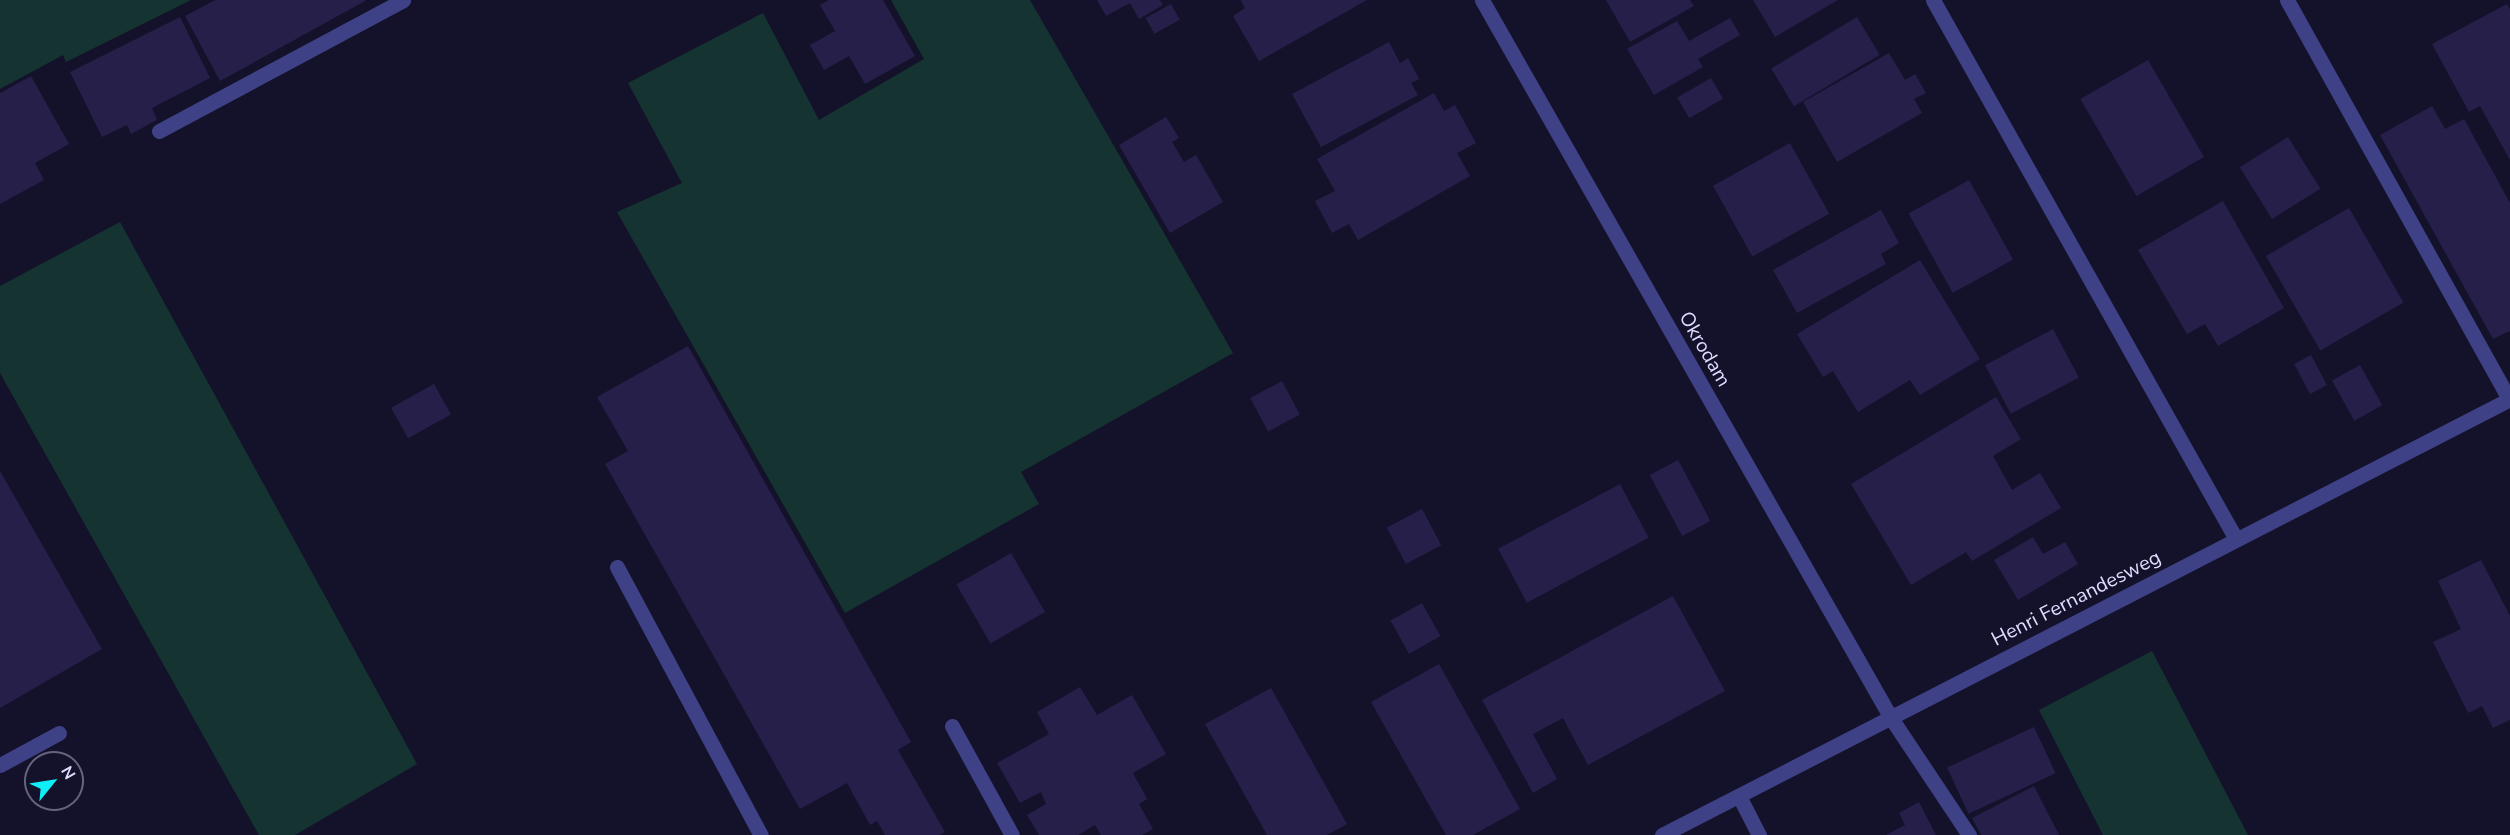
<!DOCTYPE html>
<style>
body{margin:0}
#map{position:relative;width:2510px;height:835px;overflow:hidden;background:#14122a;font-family:"Nunito Sans",sans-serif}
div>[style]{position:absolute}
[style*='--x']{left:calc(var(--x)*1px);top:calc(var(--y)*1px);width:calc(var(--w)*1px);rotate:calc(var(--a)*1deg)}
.green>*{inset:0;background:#153431}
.building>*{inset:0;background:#251f4a;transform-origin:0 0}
.service>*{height:15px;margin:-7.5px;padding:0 7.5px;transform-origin:7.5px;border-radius:7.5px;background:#3f4187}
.minor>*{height:15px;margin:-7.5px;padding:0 7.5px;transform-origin:7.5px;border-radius:7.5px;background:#3f4187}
.tertiary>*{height:15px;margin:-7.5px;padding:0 7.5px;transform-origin:7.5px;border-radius:7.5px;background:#3f4187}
span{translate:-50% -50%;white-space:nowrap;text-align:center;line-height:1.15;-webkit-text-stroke:5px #14122a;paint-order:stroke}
.street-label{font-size:20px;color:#dedcfe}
.north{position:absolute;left:24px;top:751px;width:60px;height:60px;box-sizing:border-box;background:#14122a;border:2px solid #65637f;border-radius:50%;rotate:60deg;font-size:16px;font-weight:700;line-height:24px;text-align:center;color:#dedcfe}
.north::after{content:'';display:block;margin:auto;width:21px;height:27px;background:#0feef7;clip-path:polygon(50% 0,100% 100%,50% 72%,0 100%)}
</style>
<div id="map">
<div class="green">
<div style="clip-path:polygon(0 0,191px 0,66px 62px,63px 55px,0 89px)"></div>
<div style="clip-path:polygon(891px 0,1030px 0,1233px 353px,1021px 472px,1039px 504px,845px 613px,617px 212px,682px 183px,628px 83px,763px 13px,819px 120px,924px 59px)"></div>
<div style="clip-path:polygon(120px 222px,417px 764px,295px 835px,259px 835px,0 373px,0 286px)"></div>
<div style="clip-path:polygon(2152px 651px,2248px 835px,2103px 835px,2039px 710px)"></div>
</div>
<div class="building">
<div style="clip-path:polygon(215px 0,365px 0,365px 1px,220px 81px,185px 16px)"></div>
<div style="clip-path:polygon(829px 0,883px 0,915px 56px,865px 84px,849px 56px,824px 70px,810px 45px,835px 31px,820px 5px)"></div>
<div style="clip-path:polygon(1097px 0,1160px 0,1163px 5px,1139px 19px,1130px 3px,1106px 16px)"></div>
<div style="clip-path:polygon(1241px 0,1367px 0,1259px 61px,1233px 16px,1245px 8px)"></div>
<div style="clip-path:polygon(1606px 0,1690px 0,1694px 6px,1630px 42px)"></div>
<div style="clip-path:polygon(1753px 0,1838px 0,1775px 37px)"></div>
<div style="left:1171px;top:4px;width:18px;height:29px;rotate:61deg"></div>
<div style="clip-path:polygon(2507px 4px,2510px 9px,2510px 160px,2480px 106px,2469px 112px,2432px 44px)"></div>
<div style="clip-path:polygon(180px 17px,210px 78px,152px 108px,157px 120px,131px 134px,127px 125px,102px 137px,70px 72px)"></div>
<div style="left:1857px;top:17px;width:44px;height:100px;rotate:59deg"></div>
<div style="clip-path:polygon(1730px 18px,1740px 35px,1698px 59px,1703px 67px,1654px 95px,1627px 49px,1677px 21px,1689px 41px)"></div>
<div style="clip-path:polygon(1389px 42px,1400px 63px,1408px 58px,1419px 79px,1411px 83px,1418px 95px,1321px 147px,1292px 94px)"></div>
<div style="clip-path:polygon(1889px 53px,1905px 80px,1915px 74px,1926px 93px,1914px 99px,1922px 113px,1837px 162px,1803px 102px)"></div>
<div style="left:2148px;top:60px;width:112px;height:78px;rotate:60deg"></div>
<div style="clip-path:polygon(31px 76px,69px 144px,35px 163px,44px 180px,0 204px,0 93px)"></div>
<div style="left:1711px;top:78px;width:24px;height:39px;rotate:60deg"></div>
<div style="clip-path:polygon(1434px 93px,1444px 111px,1455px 105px,1476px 143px,1457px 153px,1470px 176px,1358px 240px,1349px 224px,1332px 233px,1315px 201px,1335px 191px,1317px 159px)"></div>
<div style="clip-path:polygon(2432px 106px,2445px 129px,2464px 119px,2510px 203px,2510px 331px,2493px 339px,2380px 135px)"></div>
<div style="clip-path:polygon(1166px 117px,1179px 138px,1172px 142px,1184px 162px,1196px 155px,1223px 202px,1170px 233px,1119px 145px)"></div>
<div style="left:2288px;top:137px;width:61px;height:57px;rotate:58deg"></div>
<div style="left:1790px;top:143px;width:81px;height:88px;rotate:61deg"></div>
<div style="left:1969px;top:180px;width:91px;height:69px;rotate:61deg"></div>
<div style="clip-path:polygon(2223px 201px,2284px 308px,2218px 346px,2205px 324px,2187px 334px,2138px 250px)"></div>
<div style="left:2349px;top:208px;width:109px;height:96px;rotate:60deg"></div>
<div style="clip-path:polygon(1881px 210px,1899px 243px,1881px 254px,1886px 264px,1797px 313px,1773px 270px)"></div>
<div style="clip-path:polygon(1920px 260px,1980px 359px,1920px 395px,1910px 380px,1858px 412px,1833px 371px,1823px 377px,1797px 334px)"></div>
<div style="left:2053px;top:329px;width:55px;height:77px;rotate:62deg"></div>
<div style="clip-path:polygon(688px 346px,911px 742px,898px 750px,945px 832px,939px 835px,885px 835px,877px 821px,870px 825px,847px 783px,800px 809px,605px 464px,628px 451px,597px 397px)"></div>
<div style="left:2311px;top:355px;width:34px;height:19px;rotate:62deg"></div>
<div style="left:2360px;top:365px;width:46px;height:32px;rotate:61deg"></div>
<div style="left:1282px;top:381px;width:38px;height:36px;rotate:62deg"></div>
<div style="left:434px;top:384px;width:35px;height:49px;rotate:61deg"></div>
<div style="clip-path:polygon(1996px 397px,2021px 439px,1993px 456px,2012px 490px,2040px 473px,2061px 508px,1972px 561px,1966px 552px,1911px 585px,1851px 484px)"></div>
<div style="left:1678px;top:460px;width:69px;height:32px;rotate:62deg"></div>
<div style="clip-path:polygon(0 471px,102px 649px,0 708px)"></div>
<div style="left:1620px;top:484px;width:61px;height:138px;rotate:62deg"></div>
<div style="left:1422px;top:509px;width:41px;height:40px;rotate:62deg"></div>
<div style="clip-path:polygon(2033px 537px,2043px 554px,2065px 542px,2078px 564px,2018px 600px,1994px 560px)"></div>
<div style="left:1011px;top:553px;width:68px;height:63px;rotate:60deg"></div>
<div style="clip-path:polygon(2481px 560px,2510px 616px,2510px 720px,2493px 728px,2482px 706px,2468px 713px,2433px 642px,2461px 629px,2438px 581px)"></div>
<div style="clip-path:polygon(1673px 596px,1725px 691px,1588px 765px,1563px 718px,1533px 734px,1557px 779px,1533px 793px,1482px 700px)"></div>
<div style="left:1422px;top:603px;width:38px;height:36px;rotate:61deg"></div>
<div style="clip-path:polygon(1439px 664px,1520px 809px,1473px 835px,1446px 835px,1371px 702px)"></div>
<div style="clip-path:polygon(1080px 687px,1097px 715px,1132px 695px,1166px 754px,1133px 773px,1147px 799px,1139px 804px,1153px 829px,1142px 835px,1101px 835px,1095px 825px,1078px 835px,1039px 835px,1027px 815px,1046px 804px,1041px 792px,1020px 803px,997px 763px,1049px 734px,1037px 712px)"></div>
<div style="clip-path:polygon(1271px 688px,1347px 824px,1327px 835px,1267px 835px,1205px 724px)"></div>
<div style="left:2034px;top:727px;width:51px;height:96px;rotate:65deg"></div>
<div style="clip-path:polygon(2034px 786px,2059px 835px,1981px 835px,1972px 818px)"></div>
<div style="clip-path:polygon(1919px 802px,1936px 835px,1886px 835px,1905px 825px,1899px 813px)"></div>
</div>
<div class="service">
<div style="--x:1933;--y:0;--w:618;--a:60.66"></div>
<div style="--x:2287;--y:0;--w:457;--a:60.9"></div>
<div style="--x:617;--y:567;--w:304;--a:61.8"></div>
<div style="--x:1891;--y:718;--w:141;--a:56.3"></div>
<div style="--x:952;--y:726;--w:124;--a:61.2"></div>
<div style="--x:0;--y:765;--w:67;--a:-28.5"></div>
<div style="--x:1739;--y:796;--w:44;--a:62.9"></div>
</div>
<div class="minor">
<div style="--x:1482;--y:0;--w:826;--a:60.33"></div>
<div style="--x:159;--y:131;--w:277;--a:-28.2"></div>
</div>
<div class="tertiary">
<div style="--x:1662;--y:835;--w:954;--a:-27.21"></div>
</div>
<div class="street-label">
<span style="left:1705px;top:349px;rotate:60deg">Okrodam</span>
<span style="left:2076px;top:598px;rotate:-27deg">Henri Fernandesweg</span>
</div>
<div class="north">N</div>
</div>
